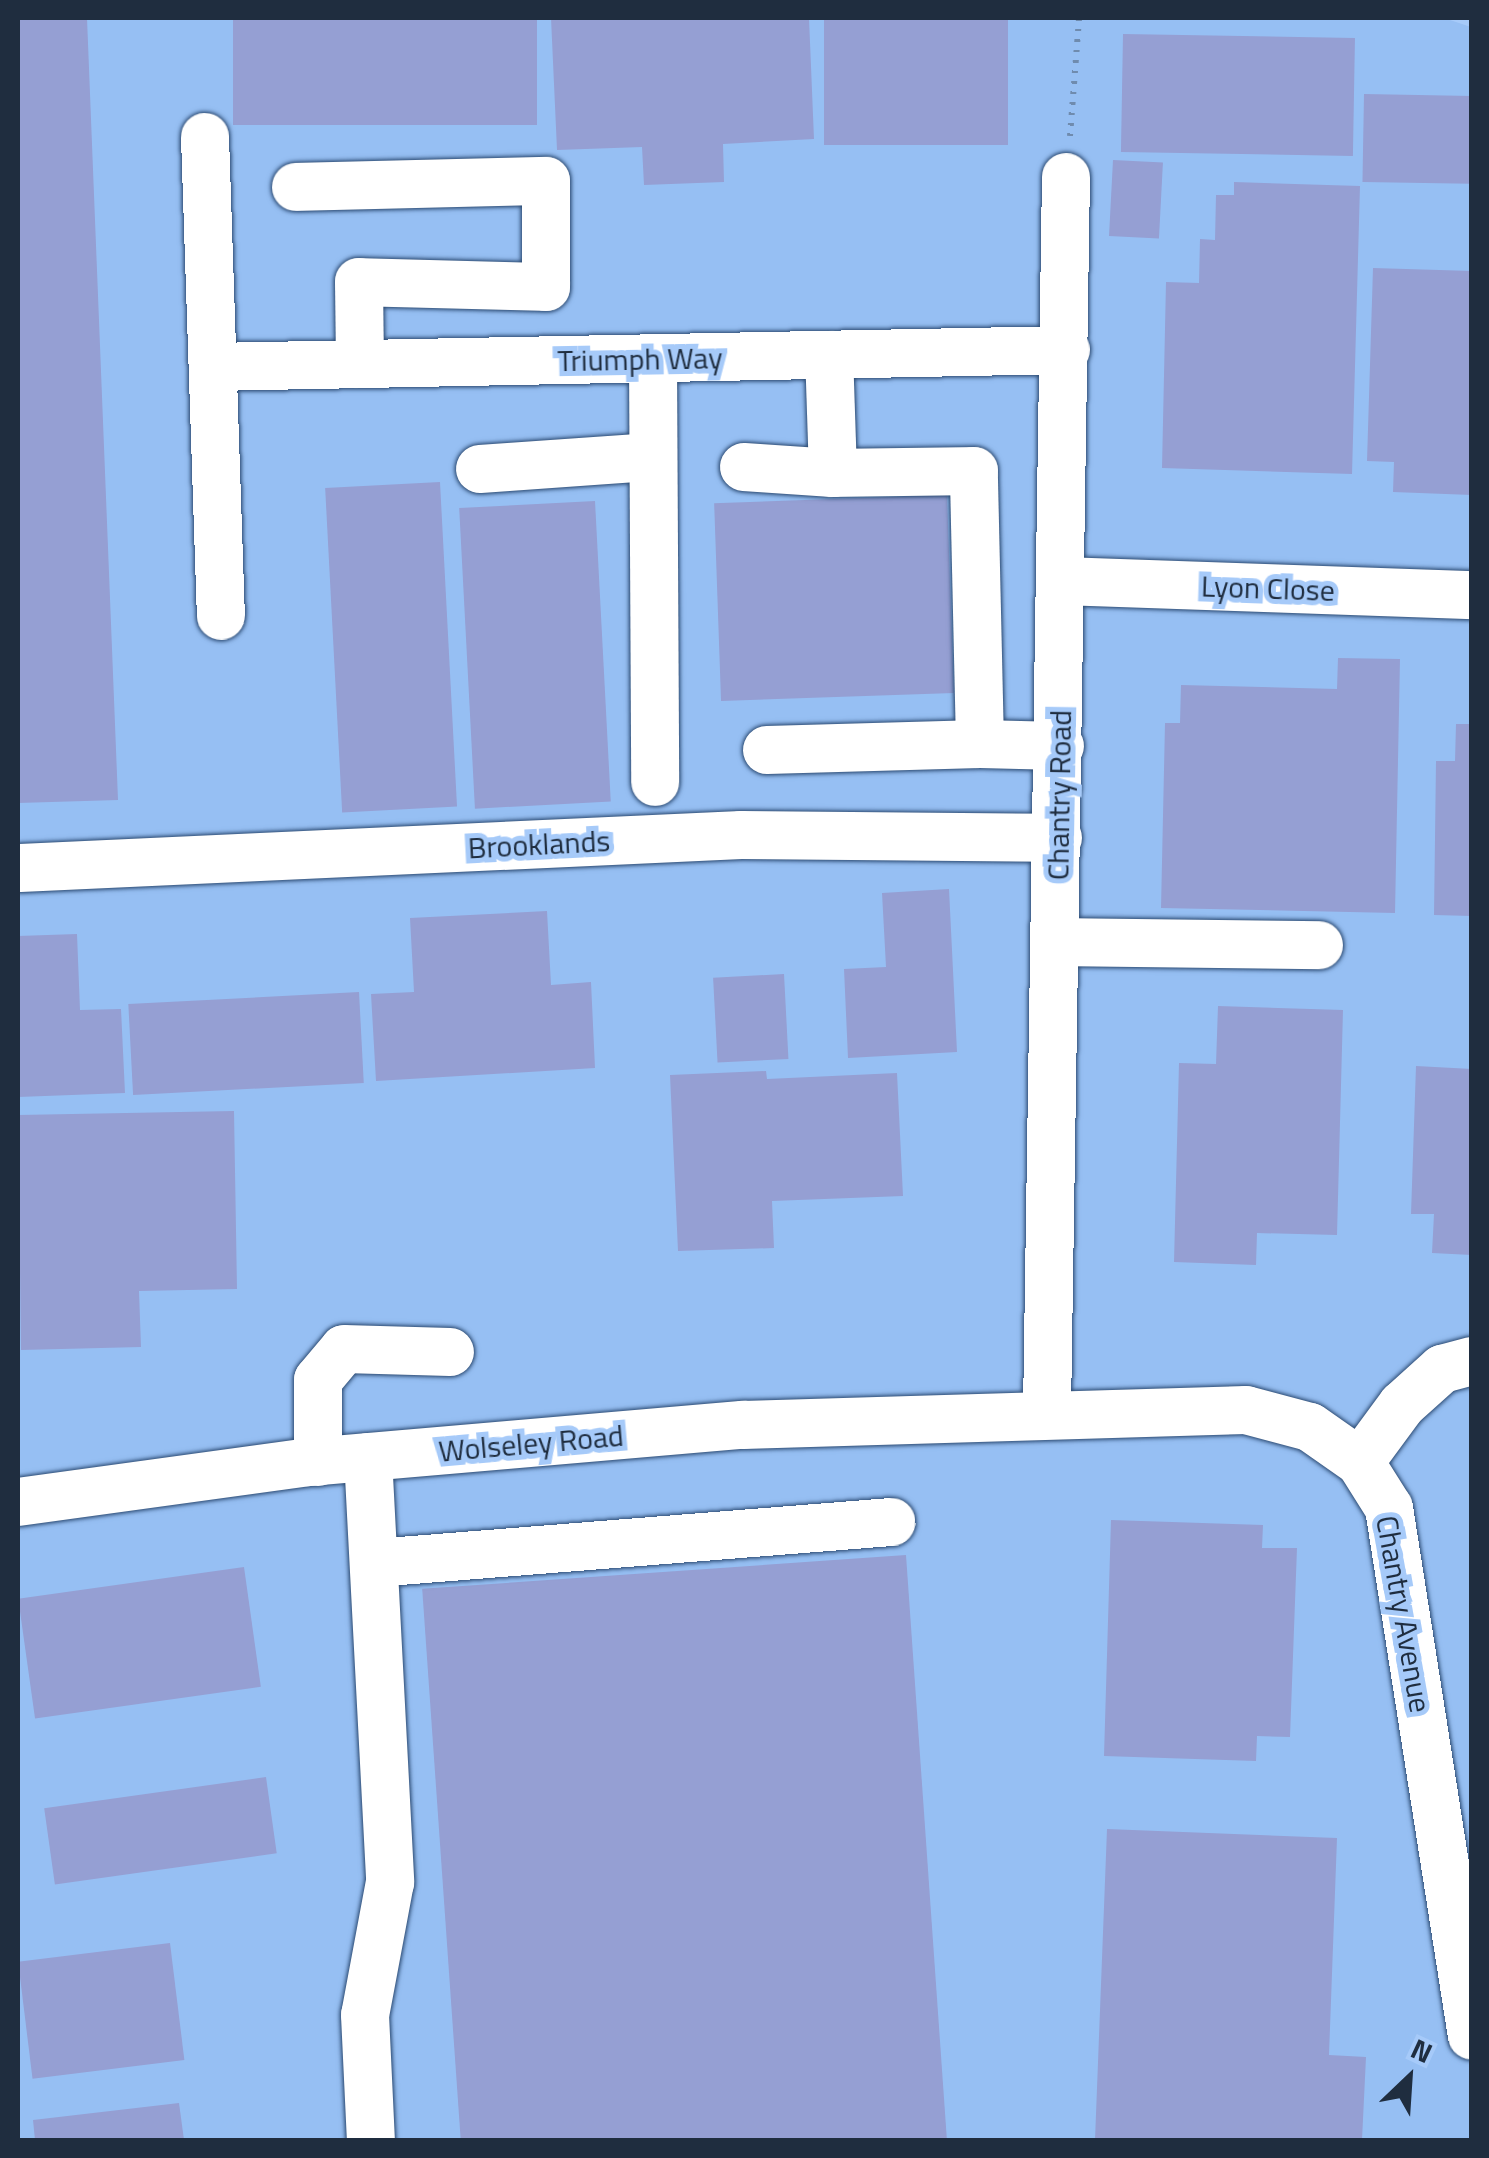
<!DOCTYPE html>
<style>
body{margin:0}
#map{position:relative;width:1489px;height:2158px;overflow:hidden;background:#a6caf9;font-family:"Titillium Web",sans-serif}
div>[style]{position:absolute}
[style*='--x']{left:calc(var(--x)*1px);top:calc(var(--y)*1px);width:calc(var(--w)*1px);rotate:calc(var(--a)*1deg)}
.built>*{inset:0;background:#96bff3}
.building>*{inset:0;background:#959fd3;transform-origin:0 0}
.path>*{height:6px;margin-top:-3px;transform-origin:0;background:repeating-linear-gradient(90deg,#6f8bae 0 2.5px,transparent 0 10.5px)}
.roads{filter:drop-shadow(0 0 2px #2b4a72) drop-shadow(0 0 2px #2b4a72)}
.minor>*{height:48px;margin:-24px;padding:0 24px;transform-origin:24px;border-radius:24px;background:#fff}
span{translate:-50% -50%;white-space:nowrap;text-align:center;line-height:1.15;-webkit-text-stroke:10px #a6caf9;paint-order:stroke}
.street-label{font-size:30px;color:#1f2d3f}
.frame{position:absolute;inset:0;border:20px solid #1f2d3f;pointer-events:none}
.north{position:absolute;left:1359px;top:2028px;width:100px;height:100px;-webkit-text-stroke:8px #a6caf9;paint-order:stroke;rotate:25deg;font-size:28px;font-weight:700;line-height:40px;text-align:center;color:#1f2d3f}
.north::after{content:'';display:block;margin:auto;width:35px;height:45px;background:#1f2d3f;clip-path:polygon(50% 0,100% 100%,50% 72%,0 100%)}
</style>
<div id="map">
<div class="built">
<div style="clip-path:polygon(18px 18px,1444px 18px,1471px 27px,1471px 2140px,18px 2140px)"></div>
</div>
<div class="building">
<div style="clip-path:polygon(18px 18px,87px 18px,118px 800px,18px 803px)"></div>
<div style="left:233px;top:18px;width:304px;height:107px"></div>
<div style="clip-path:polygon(551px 18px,809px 18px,814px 139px,723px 144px,724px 182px,644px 185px,642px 147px,557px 150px)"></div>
<div style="left:824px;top:18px;width:184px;height:127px"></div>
<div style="left:1123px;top:34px;width:232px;height:118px;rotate:1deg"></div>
<div style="left:1364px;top:94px;width:108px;height:88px;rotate:1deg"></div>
<div style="left:1113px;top:160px;width:50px;height:76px;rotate:3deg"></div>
<div style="clip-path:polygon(1234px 182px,1360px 186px,1352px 474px,1162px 468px,1166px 282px,1199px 283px,1200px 239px,1215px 240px,1216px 195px,1234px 195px)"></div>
<div style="clip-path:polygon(1373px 268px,1472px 271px,1472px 495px,1393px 492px,1394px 462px,1367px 461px)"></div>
<div style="left:440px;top:482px;width:325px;height:115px;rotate:87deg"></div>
<div style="left:947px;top:495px;width:198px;height:233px;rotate:88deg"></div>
<div style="left:595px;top:501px;width:301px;height:136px;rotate:87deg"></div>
<div style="clip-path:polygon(1338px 658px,1400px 659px,1395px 913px,1161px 908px,1165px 723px,1180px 723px,1181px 685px,1337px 689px)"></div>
<div style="clip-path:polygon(1456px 724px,1472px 724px,1472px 916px,1434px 915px,1436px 761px,1455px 761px)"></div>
<div style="clip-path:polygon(949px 889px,957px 1052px,848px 1058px,844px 969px,886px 967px,882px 893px)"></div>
<div style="clip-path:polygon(547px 911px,551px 985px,591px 982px,595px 1068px,376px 1081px,371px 994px,414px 992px,410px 918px)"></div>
<div style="clip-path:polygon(77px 934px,80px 1010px,121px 1009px,125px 1093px,18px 1097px,18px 936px)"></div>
<div style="left:784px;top:974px;width:85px;height:71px;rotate:87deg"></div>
<div style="left:359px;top:992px;width:91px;height:231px;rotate:87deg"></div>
<div style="clip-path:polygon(1218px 1006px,1343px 1010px,1337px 1235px,1257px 1233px,1256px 1265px,1174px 1262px,1179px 1063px,1216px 1064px)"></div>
<div style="clip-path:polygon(1416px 1066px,1472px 1069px,1472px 1255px,1432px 1253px,1434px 1214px,1411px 1214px)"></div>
<div style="clip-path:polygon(766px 1071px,767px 1079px,897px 1073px,903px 1196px,772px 1201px,774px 1248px,678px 1251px,670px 1075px)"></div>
<div style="clip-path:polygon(234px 1111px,237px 1289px,139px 1291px,141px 1347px,21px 1350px,18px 1115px)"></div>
<div style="clip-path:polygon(1111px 1520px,1263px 1525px,1262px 1548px,1297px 1548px,1290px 1737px,1257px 1736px,1256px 1761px,1104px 1756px)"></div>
<div style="left:906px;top:1555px;width:587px;height:485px;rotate:86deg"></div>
<div style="left:244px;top:1567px;width:121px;height:228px;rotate:82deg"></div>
<div style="left:266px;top:1777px;width:77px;height:224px;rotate:82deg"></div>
<div style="clip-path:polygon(1107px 1829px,1337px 1838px,1329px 2055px,1366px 2057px,1362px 2140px,1095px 2140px)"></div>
<div style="left:170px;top:1943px;width:118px;height:153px;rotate:83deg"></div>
<div style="clip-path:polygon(179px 2103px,184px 2140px,35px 2140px,33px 2120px)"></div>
</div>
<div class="path">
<div style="--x:1070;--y:136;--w:118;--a:-85.6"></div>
</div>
<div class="roads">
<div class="minor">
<div style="--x:205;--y:137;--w:479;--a:88.1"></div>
<div style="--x:296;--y:187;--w:250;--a:-1.4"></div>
<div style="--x:546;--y:181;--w:106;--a:90"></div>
<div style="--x:546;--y:287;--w:187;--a:-178.5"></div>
<div style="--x:359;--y:282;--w:82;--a:89.3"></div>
<div style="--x:653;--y:359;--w:423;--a:89.7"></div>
<div style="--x:213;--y:367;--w:853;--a:-1.14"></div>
<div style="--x:744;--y:467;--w:89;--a:3.9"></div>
<div style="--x:480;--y:469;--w:173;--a:-4"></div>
<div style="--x:1064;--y:581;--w:408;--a:2"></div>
<div style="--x:980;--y:744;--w:80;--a:1.4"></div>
<div style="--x:767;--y:750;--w:213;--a:-1.6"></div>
<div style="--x:980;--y:744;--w:273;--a:-91.3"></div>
<div style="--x:974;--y:471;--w:141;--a:179.2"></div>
<div style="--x:833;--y:473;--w:118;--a:-91.9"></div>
<div style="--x:20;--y:868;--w:722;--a:-2.62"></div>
<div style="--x:741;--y:835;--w:317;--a:0.5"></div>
<div style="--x:1056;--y:942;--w:263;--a:0.7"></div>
<div style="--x:1047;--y:1412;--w:1235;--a:-89.12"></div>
<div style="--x:368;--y:1457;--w:426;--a:87"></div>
<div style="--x:390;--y:1882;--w:135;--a:100.6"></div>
<div style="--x:365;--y:2015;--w:125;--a:87.3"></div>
<div style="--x:318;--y:1462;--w:82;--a:-90"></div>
<div style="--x:318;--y:1380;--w:40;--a:-50"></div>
<div style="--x:344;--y:1349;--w:106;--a:1.6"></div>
<div style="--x:1360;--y:1462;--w:71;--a:-53.6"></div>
<div style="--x:1402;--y:1405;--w:54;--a:-42"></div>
<div style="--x:1442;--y:1369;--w:31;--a:-15"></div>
<div style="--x:18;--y:1502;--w:294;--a:-7.8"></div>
<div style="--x:309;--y:1462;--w:436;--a:-4.9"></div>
<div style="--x:743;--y:1425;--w:503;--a:-1.71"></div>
<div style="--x:1246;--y:1410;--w:66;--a:14.9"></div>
<div style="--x:1310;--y:1427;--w:61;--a:35"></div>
<div style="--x:1360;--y:1462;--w:54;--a:57.8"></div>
<div style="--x:1389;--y:1508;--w:534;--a:81.07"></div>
<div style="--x:375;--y:1563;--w:518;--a:-4.54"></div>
</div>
</div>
<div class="street-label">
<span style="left:640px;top:359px;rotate:-1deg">Triumph Way</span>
<span style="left:1268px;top:588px;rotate:2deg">Lyon Close</span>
<span style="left:1059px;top:795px;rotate:-89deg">Chantry Road</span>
<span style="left:539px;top:844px;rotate:-3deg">Brooklands</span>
<span style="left:531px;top:1443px;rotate:-5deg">Wolseley Road</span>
<span style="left:1404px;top:1614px;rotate:80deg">Chantry Avenue</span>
</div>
<div class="frame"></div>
<div class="north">N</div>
</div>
